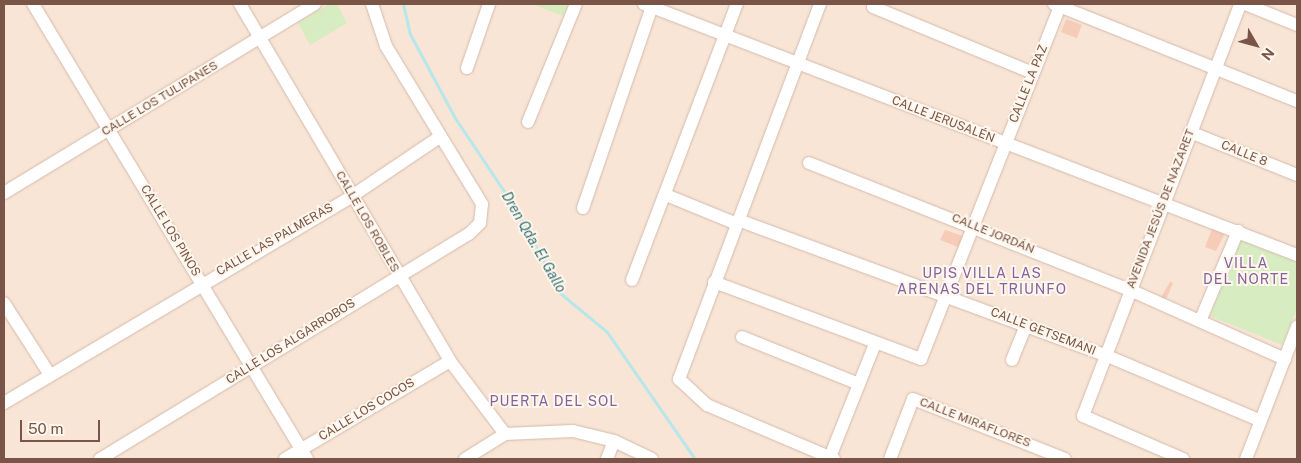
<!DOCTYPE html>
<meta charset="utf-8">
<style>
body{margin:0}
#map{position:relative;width:1301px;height:463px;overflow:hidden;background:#fef2e4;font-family:"Public Sans",sans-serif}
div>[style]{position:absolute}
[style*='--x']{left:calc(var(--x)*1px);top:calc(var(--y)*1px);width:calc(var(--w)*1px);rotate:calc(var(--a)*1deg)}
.residential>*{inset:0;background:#f9e5d5;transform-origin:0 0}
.green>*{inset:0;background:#d7edc1}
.stream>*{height:3px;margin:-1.5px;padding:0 1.5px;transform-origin:1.5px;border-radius:1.5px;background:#b6e7ea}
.building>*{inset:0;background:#f6ccb9;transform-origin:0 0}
.roads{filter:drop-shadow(0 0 1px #d3baac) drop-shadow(0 0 1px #d3baac)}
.street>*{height:12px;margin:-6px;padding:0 6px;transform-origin:6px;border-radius:6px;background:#fff}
span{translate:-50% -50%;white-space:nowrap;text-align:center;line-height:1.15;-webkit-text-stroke:4px #fff6ec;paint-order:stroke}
.street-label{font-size:12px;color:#795447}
.water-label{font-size:14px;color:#367479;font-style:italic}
.neighbourhood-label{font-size:14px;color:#84629e;letter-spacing:1px}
.frame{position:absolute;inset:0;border:5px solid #795447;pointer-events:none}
.north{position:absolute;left:1231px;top:20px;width:50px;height:50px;-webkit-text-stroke:4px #fff6ec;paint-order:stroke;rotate:128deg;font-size:14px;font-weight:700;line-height:20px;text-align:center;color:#795447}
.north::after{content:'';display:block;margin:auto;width:18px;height:22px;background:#795447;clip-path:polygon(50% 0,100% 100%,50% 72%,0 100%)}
.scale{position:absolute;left:20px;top:420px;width:80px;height:22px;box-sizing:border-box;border:2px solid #795447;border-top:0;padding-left:6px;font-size:15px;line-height:18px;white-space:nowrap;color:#795447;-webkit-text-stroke:4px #fff6ec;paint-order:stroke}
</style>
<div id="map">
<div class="residential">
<div style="left:4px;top:4px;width:1293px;height:455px"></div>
</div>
<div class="green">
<div style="clip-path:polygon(329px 4px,337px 4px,347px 23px,310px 45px,298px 23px)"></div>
<div style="clip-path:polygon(532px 4px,567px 4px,563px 16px)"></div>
<div style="clip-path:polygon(1242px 236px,1297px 258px,1297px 309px,1282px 345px,1210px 316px)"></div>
</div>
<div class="stream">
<div style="--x:403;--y:4;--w:31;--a:77"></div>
<div style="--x:410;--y:34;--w:95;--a:61.8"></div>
<div style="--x:455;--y:118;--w:106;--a:56.2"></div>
<div style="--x:514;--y:206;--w:98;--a:62.1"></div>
<div style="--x:560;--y:293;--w:61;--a:39.7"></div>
<div style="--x:607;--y:332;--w:155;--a:55.3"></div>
</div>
<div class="building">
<div style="left:1066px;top:19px;width:17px;height:14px;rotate:21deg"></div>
<div style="clip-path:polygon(1212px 229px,1225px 233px,1216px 251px,1205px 247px)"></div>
<div style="clip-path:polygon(945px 230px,963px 236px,958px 247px,940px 240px)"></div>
<div style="clip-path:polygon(1170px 282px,1173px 283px,1166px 299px,1161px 297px)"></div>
</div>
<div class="roads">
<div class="street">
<div style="--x:33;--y:4;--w:531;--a:58.94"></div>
<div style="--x:240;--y:4;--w:414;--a:59.5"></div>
<div style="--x:450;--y:361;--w:91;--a:53"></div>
<div style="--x:644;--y:4;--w:700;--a:21.03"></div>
<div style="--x:820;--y:4;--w:401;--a:110.6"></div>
<div style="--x:679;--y:379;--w:38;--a:43"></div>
<div style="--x:707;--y:405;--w:138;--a:23"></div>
<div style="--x:1054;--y:4;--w:262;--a:21.8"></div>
<div style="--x:1245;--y:4;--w:56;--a:22"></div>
<div style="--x:873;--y:7;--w:173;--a:22.4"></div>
<div style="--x:467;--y:68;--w:68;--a:-71"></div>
<div style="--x:528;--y:122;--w:127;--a:-67.9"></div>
<div style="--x:1190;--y:132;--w:115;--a:21.9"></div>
<div style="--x:809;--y:163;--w:345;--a:21.6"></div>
<div style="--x:1130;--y:290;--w:170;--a:24"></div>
<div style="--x:4;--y:193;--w:364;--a:-31.3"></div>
<div style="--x:666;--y:195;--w:77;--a:22.2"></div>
<div style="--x:583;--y:208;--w:216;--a:-71.1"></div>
<div style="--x:738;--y:220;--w:391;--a:20.2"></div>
<div style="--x:1105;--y:355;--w:169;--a:22.9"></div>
<div style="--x:632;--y:280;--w:295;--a:-69.2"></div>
<div style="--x:714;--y:282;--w:221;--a:20.4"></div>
<div style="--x:921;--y:359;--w:382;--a:-68.5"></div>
<div style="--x:4;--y:303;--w:85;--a:57.4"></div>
<div style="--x:1200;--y:321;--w:98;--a:-67.1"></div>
<div style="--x:742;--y:337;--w:126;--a:21.9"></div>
<div style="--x:1012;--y:360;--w:38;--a:-68"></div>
<div style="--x:4;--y:403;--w:405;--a:-30.7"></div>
<div style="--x:352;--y:196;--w:107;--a:-34"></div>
<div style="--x:830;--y:457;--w:122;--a:-68.3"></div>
<div style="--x:100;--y:459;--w:432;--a:-31.4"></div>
<div style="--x:469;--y:234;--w:16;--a:-45"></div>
<div style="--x:480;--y:223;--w:19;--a:-84"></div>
<div style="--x:482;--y:204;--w:185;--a:-121.3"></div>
<div style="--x:386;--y:46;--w:44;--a:-108.4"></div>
<div style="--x:285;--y:459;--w:192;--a:-30.7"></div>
<div style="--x:465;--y:459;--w:47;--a:-32"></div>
<div style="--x:505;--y:434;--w:68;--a:-2.5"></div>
<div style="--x:573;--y:431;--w:42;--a:13.7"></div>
<div style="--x:614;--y:441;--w:42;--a:25.3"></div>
<div style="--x:607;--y:459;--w:19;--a:-69"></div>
<div style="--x:890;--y:459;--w:64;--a:-69"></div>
<div style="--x:913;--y:399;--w:163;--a:21.5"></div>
<div style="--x:1183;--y:459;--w:109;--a:-156.7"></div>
<div style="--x:1083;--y:416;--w:441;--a:-69.1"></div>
<div style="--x:1246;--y:459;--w:142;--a:-68.9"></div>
</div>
</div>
<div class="street-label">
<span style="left:1029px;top:84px;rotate:-68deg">CALLE LA PAZ</span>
<span style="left:160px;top:99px;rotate:-31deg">CALLE LOS TULIPANES</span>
<span style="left:943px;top:120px;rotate:21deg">CALLE JERUSALÉN</span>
<span style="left:1244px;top:154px;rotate:22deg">CALLE 8</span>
<span style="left:1161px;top:209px;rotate:-69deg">AVENIDA JESÚS DE NAZARET</span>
<span style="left:367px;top:222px;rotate:60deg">CALLE LOS ROBLES</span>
<span style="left:170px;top:231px;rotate:59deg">CALLE LOS PINOS</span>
<span style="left:993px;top:234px;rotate:22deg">CALLE JORDÁN</span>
<span style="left:275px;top:240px;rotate:-30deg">CALLE LAS PALMERAS</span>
<span style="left:1043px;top:332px;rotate:21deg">CALLE GETSEMANI</span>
<span style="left:291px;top:342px;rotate:-32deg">CALLE LOS ALGARROBOS</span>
<span style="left:367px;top:410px;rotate:-31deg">CALLE LOS COCOS</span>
<span style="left:975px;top:423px;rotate:21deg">CALLE MIRAFLORES</span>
</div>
<div class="water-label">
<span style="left:534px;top:242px;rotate:60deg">Dren Qda. El Gallo</span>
</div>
<div class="neighbourhood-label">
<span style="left:1246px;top:271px">VILLA<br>DEL NORTE</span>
<span style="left:982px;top:281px">UPIS VILLA LAS<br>ARENAS DEL TRIUNFO</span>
<span style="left:554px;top:401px">PUERTA DEL SOL</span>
</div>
<div class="frame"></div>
<div class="north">N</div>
<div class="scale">50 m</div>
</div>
